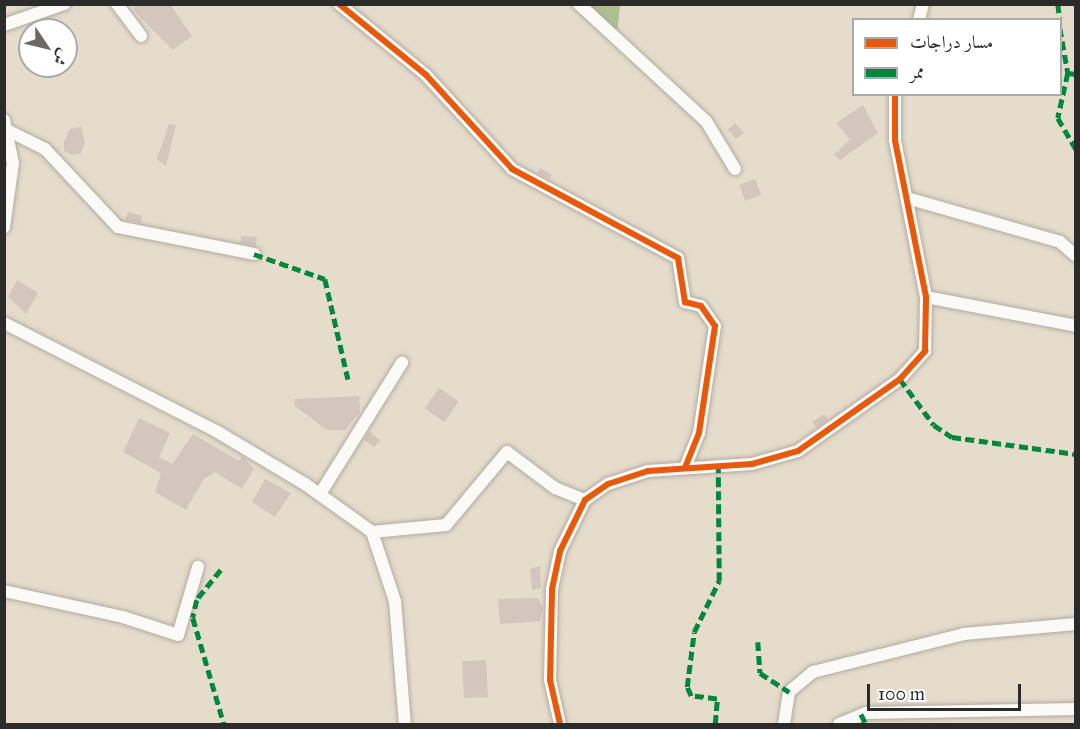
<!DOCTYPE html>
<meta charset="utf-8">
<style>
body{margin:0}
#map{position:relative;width:1080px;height:729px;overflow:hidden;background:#e6dccc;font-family:"IM FELL Great Primer",Amiri,serif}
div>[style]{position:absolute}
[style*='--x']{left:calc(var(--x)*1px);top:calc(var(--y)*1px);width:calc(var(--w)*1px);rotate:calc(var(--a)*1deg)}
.forest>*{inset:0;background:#adbf90}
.building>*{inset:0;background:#d4c5bd;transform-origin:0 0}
.roads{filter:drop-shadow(0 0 2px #b1aba1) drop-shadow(0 0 2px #b1aba1)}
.minor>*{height:12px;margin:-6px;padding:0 6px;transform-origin:6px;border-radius:6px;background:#fbfaf7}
.quiet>*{height:4.5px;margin-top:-2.25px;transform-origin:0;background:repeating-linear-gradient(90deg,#00873e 0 9px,transparent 0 13.5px)}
.cycleway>*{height:6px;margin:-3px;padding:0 3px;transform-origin:3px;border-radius:3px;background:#e8590c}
span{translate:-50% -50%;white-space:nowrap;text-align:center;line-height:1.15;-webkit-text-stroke:4.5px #fff;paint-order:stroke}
.frame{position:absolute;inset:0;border:6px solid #2b2b2b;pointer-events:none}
.legend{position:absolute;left:852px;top:18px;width:210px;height:78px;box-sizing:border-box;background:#fff;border:2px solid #aaa;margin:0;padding:8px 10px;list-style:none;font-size:18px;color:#2b2b2b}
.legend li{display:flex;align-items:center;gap:12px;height:30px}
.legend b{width:30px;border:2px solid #aaa}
.north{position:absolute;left:18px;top:18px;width:60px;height:60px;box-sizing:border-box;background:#fff;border:2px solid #aaa;border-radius:50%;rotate:125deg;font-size:16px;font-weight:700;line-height:24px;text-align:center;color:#2b2b2b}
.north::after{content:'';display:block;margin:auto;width:21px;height:27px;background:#6c6963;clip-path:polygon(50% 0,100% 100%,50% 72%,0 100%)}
.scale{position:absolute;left:867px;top:684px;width:154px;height:27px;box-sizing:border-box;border:3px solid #2b2b2b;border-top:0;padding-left:8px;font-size:18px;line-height:21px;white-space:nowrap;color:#2b2b2b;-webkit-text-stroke:4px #fff;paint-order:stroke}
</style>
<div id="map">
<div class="forest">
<div style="clip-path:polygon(585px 5px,620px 5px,617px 34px)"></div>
</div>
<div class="building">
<div style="clip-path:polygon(137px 4px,170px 4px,192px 36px,173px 50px,140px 17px,133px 8px)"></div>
<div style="clip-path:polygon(863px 105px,878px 133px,840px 160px,834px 155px,850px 139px,836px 123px)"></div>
<div style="left:735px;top:123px;width:13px;height:10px;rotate:48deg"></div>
<div style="clip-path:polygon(169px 124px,176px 125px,166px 166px,157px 159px)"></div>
<div style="clip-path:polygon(81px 127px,85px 143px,80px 154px,72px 155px,64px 151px,64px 142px,70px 129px)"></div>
<div style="clip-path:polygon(540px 168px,552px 175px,549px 179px,538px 173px)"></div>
<div style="left:755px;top:179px;width:17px;height:17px;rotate:69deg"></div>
<div style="clip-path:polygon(128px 212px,142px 216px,141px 223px,125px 220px)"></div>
<div style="clip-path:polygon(241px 236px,257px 237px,256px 246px,241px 243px)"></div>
<div style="clip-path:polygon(17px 280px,38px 293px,26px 314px,8px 297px)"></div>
<div style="left:439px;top:388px;width:24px;height:25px;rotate:35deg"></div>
<div style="clip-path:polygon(359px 396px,360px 412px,345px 430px,327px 430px,295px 406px,294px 399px)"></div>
<div style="left:824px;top:414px;width:7px;height:14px;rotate:56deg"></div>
<div style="clip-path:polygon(139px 418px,170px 433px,159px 457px,172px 464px,193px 434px,239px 461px,242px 456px,254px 469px,242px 489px,215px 472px,204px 479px,186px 510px,155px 492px,161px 473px,123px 452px)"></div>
<div style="clip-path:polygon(369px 431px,380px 440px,374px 447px,364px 440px)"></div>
<div style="clip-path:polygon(265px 479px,291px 493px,275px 517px,252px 502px)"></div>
<div style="clip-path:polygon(540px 566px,541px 588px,532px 590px,530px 569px)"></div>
<div style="clip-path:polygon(538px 598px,543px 608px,540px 621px,500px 624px,498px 599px)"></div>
<div style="left:486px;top:660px;width:37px;height:24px;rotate:87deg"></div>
</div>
<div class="roads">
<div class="minor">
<div style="--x:117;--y:4;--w:40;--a:53"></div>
<div style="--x:339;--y:4;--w:112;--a:39.2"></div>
<div style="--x:426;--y:75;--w:127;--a:47.5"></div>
<div style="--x:512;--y:169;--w:188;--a:28.2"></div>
<div style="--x:678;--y:258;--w:45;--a:81"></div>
<div style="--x:685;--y:302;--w:16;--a:14"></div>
<div style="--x:701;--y:306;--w:24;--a:55"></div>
<div style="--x:715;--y:326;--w:108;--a:98.5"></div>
<div style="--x:699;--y:433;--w:35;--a:112"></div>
<div style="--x:579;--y:4;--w:173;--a:42.7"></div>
<div style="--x:706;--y:121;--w:56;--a:58.9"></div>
<div style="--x:919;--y:20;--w:16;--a:-76"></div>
<div style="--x:4;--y:25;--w:64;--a:-19.3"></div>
<div style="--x:4;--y:120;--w:44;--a:78.2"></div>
<div style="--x:13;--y:163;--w:65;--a:98"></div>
<div style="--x:9;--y:131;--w:40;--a:26.6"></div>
<div style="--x:45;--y:149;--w:107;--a:46.9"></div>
<div style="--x:118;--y:227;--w:139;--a:11.2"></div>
<div style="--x:907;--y:198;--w:159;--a:16"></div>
<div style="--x:1060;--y:242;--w:21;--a:41"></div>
<div style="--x:926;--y:297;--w:153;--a:10.9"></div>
<div style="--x:4;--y:323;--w:238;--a:27"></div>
<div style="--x:216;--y:431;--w:104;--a:30.8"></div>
<div style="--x:305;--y:484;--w:82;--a:35.6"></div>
<div style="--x:372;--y:532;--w:73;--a:71.6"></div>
<div style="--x:395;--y:601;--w:123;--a:85.4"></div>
<div style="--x:320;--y:494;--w:155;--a:-58"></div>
<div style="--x:372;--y:532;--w:74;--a:-5.4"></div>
<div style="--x:446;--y:525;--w:95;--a:-50.1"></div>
<div style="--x:507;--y:452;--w:60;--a:36.9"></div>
<div style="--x:555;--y:488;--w:32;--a:22"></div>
<div style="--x:4;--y:591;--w:122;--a:12.3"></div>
<div style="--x:123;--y:617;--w:58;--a:18.1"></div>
<div style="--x:178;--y:635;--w:71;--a:-73.6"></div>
<div style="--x:560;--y:724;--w:45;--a:-102.8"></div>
<div style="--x:550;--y:680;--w:91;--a:-88.7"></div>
<div style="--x:552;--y:589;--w:39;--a:-78"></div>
<div style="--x:560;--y:551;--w:57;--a:-63.9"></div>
<div style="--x:585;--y:500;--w:28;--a:-35"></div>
<div style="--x:608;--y:484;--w:42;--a:-18"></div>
<div style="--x:648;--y:471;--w:104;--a:-3.9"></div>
<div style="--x:752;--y:464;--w:48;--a:-15.8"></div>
<div style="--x:798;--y:451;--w:125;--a:-35.2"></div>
<div style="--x:900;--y:379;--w:38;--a:-48"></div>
<div style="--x:925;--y:351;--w:54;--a:-88.9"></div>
<div style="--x:926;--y:297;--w:160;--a:-101.2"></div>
<div style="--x:895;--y:140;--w:46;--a:-90"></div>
<div style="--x:784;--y:724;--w:32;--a:-81"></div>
<div style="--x:789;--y:692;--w:31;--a:-40"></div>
<div style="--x:813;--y:672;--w:156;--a:-14.1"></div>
<div style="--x:964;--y:634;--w:112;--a:-5.1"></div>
<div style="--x:839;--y:724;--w:29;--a:-22"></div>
<div style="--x:866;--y:713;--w:210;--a:-1.1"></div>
</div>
</div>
<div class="quiet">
<div style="--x:1058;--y:4;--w:16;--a:83"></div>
<div style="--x:1060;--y:28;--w:46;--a:79.9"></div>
<div style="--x:1068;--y:73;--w:8;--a:7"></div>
<div style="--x:1068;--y:73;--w:46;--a:102.5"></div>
<div style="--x:1058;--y:118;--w:36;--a:60"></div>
<div style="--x:254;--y:254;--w:75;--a:19.4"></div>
<div style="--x:325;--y:279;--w:103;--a:77"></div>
<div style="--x:900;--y:379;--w:57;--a:53.5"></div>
<div style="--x:934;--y:425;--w:22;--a:34"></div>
<div style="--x:952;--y:437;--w:125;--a:7.8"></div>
<div style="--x:221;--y:570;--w:38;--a:129"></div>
<div style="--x:197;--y:600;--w:18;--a:103"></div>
<div style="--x:193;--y:618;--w:110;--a:73.7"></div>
<div style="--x:758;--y:642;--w:31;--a:86"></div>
<div style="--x:760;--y:673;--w:35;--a:33"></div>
<div style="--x:861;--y:714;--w:11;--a:63"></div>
<div style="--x:715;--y:724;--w:25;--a:-85"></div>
<div style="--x:717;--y:699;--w:26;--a:-173"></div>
<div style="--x:691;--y:696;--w:10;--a:-114"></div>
<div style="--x:687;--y:687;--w:55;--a:-82.7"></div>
<div style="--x:694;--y:632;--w:57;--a:-63.9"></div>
<div style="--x:719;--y:581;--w:113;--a:-90.5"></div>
</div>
<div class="cycleway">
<div style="--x:339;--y:4;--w:112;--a:39.2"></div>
<div style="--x:426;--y:75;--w:127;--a:47.5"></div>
<div style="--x:512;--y:169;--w:188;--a:28.2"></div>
<div style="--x:678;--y:258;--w:45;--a:81"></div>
<div style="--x:685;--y:302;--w:16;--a:14"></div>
<div style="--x:701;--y:306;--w:24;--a:55"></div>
<div style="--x:715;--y:326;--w:108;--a:98.5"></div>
<div style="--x:699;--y:433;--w:35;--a:112"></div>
<div style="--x:560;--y:724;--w:45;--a:-102.8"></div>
<div style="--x:550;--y:680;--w:91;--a:-88.7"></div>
<div style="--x:552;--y:589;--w:39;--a:-78"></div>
<div style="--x:560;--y:551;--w:57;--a:-63.9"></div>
<div style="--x:585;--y:500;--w:28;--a:-35"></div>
<div style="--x:608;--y:484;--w:42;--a:-18"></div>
<div style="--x:648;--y:471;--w:104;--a:-3.9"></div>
<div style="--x:752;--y:464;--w:48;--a:-15.8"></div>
<div style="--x:798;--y:451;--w:125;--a:-35.2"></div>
<div style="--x:900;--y:379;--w:38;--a:-48"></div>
<div style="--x:925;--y:351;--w:54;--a:-88.9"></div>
<div style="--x:926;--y:297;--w:160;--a:-101.2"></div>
<div style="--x:895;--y:140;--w:46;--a:-90"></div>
</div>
<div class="frame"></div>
<ul class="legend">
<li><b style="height:8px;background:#e8590c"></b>مسار دراجات</li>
<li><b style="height:8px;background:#00873e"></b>ممر</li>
</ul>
<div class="north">ش</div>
<div class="scale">100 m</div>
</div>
